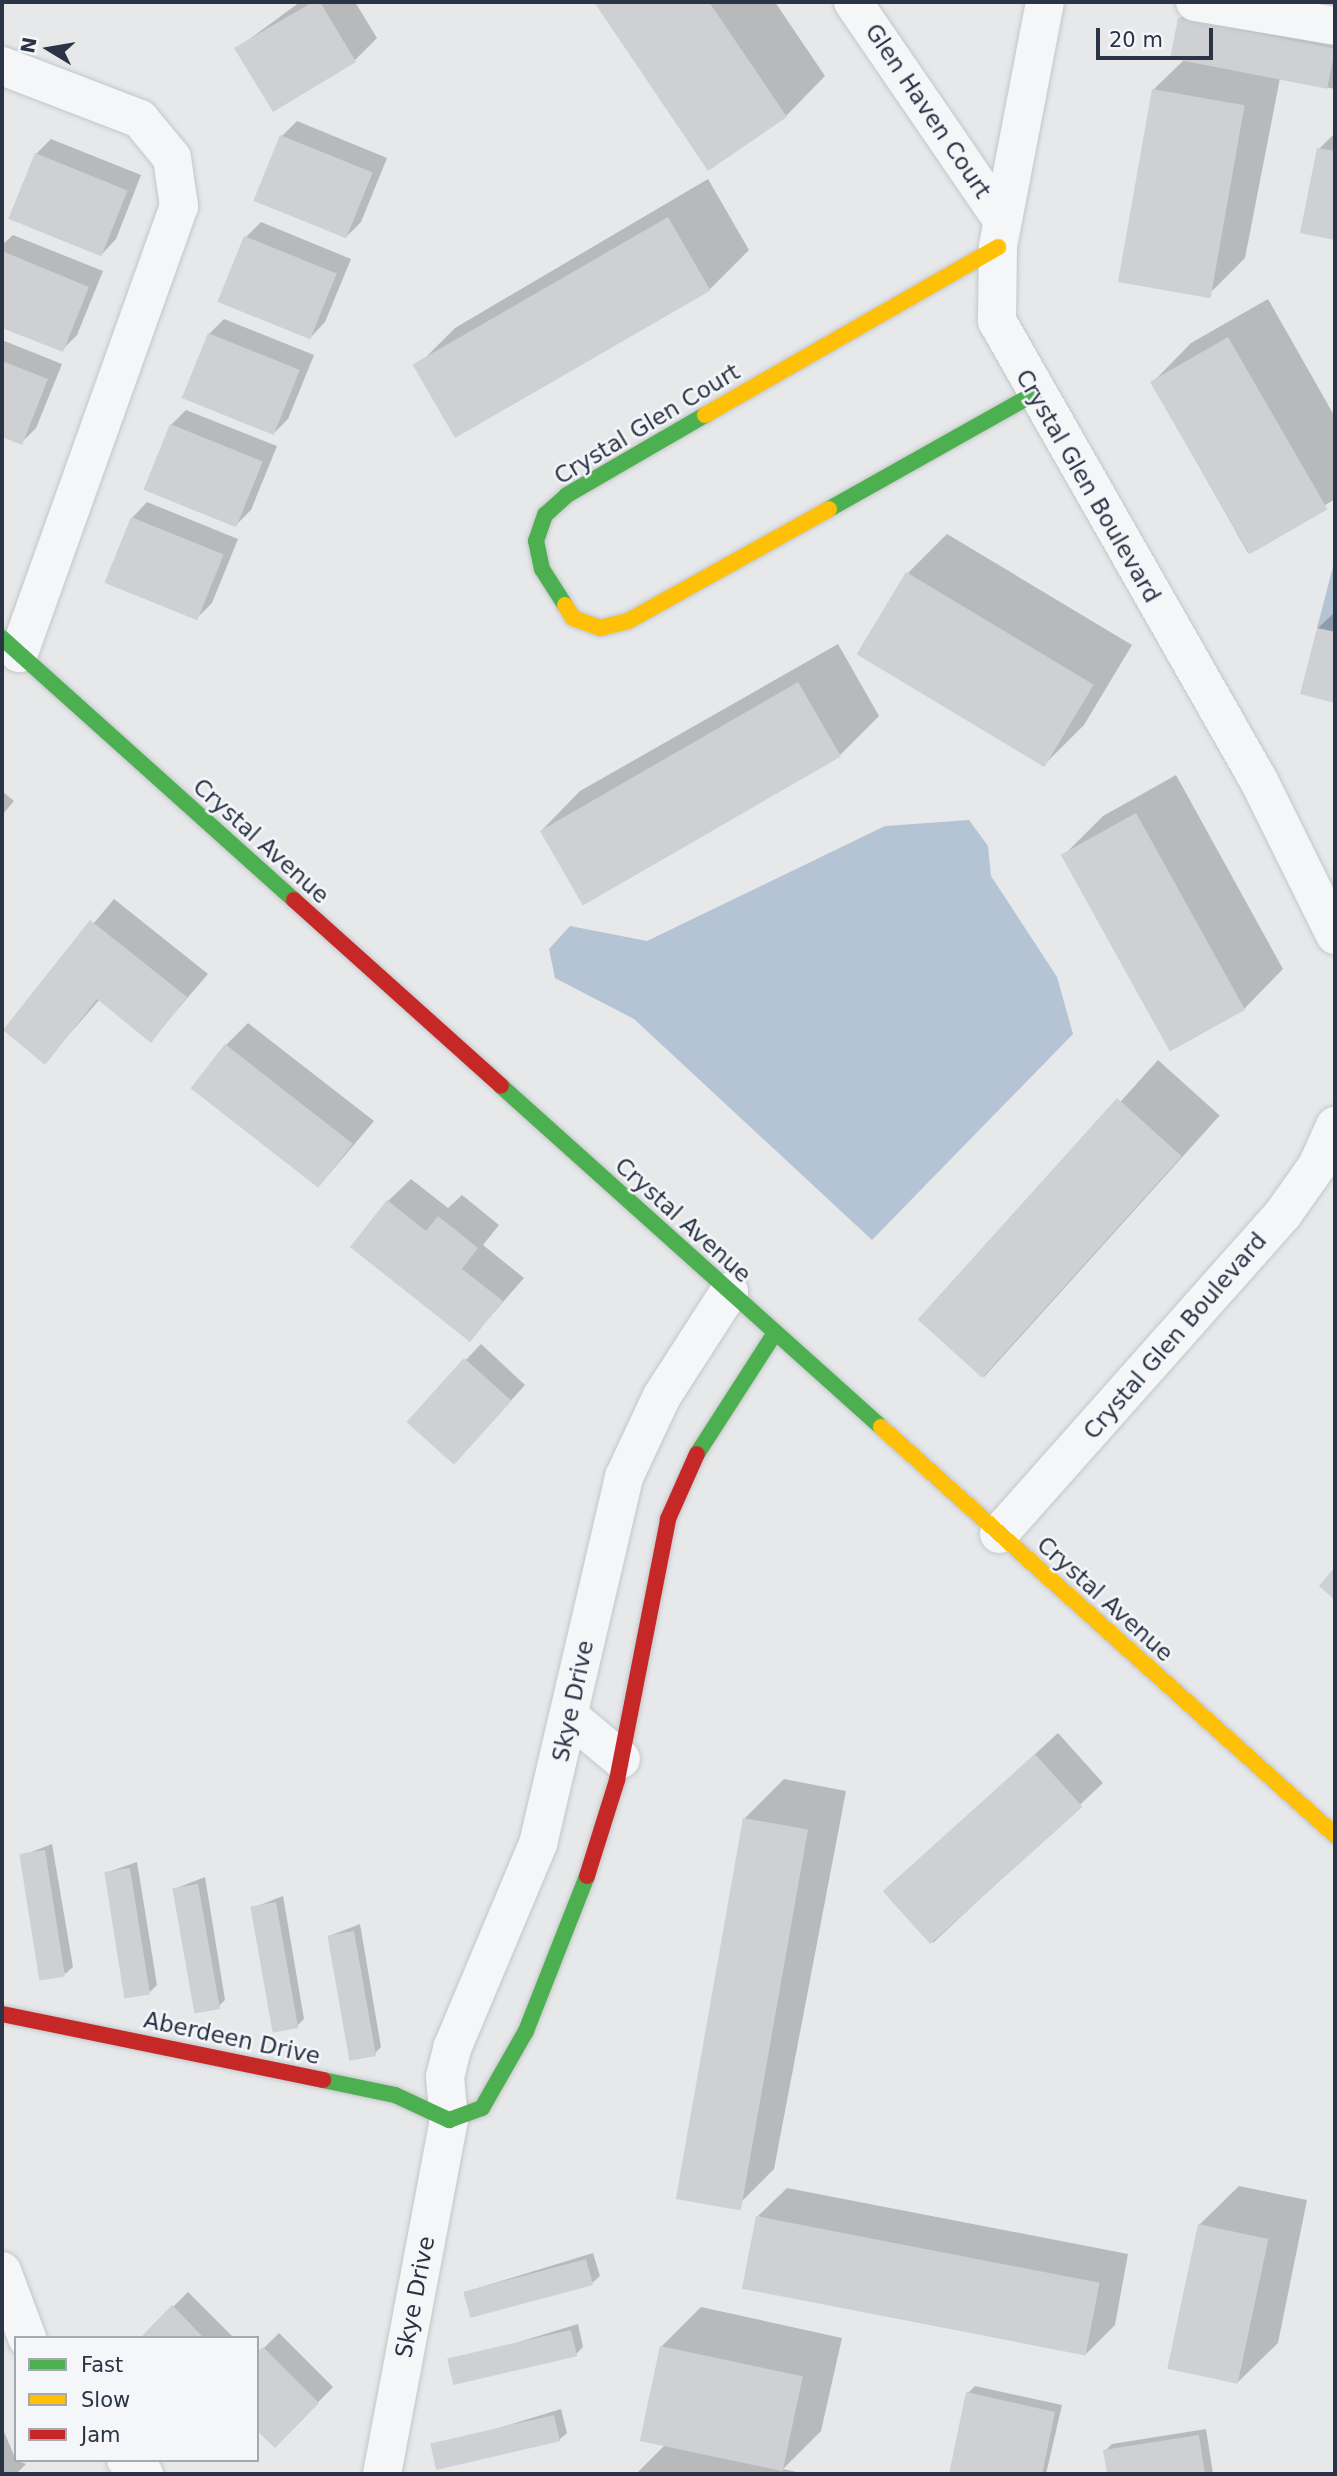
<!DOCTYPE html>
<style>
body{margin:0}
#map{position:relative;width:1337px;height:2476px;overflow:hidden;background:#e6e8ea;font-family:"DejaVu Sans",sans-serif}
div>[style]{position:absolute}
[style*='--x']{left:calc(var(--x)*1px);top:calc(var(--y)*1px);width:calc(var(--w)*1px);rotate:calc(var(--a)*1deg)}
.water>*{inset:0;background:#b4c4d5}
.shadow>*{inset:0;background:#0003;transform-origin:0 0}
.building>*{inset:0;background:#ced0d3;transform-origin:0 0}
.roads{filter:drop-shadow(0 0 2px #c4c6c8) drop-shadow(0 0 2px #c4c6c8)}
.street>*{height:38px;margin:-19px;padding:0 19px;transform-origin:19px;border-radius:19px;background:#f5f6f7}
.fast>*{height:16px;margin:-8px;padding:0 8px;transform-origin:8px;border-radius:8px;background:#4caf50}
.slow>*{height:16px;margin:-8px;padding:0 8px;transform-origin:8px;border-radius:8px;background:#ffc107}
.jam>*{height:16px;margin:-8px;padding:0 8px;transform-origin:8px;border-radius:8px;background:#c62828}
span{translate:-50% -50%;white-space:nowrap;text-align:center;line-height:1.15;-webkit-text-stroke:5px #f4f6f9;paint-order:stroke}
.street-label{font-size:23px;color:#2b3445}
.frame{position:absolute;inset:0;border:4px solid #2b3445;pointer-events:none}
.legend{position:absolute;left:14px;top:2336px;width:245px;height:126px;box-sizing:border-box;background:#f4f6f9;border:2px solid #a4a8b1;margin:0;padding:9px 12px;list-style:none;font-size:21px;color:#2b3445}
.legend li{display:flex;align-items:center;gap:14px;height:35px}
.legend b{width:35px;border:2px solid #a4a8b1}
.north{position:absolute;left:14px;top:14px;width:70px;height:70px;-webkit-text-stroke:5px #f4f6f9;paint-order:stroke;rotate:281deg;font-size:19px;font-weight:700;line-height:28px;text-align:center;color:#2b3445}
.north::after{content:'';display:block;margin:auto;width:24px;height:32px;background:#2b3445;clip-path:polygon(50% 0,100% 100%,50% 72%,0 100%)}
.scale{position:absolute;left:1096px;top:28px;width:117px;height:32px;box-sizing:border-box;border:4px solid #2b3445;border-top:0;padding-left:9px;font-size:21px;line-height:24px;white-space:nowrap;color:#2b3445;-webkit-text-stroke:5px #f4f6f9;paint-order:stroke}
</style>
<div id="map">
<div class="water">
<div style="clip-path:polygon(1335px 559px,1335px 632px,1317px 628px)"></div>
<div style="clip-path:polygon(969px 820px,988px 846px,991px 876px,1057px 977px,1073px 1034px,872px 1240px,634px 1019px,555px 978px,549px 949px,570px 926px,647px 941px,885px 826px)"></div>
</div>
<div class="shadow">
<div style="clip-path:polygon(300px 2px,355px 2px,377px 38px,355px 60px,236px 49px)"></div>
<div style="clip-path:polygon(596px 2px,775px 2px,825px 76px,786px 116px,709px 168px)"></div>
<div style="clip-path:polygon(1197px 2px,1335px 23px,1335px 89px,1280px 78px,1245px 258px,1205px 298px,1154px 89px,1185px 59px,1180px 19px)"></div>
<div style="clip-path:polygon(297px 121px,387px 158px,361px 222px,346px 237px,282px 136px)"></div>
<div style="clip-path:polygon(1335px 133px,1335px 239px,1302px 232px,1319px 149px)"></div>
<div style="clip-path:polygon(51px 139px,141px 175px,116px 239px,101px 255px,36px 154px)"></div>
<div style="clip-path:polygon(708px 179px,749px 250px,710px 289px,416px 367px,455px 328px)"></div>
<div style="clip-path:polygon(261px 222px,351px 259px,325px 322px,310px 338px,246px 237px)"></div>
<div style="clip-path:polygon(13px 235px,103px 271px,77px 335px,62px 350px,2px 326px,2px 245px)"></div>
<div style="clip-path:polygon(1268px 299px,1335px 417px,1335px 499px,1248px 553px,1152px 383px,1191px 343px)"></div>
<div style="clip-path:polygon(224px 319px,314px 355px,288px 419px,273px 434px,209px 334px)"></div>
<div style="clip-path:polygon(2px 340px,62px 364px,36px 428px,21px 443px,2px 435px)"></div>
<div style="clip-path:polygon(186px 410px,277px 446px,251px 510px,236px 525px,171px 425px)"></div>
<div style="clip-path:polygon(147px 502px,238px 539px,212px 603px,197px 618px,132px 518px)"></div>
<div style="clip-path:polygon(947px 534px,1132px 645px,1084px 725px,1044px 765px,908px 573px)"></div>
<div style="clip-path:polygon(1335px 612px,1335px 701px,1302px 693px,1318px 628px)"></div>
<div style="clip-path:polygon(838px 644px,879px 716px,840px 755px,582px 903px,541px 831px,580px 791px)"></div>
<div style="clip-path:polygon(1176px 775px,1283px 969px,1244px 1009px,1063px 856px,1103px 816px)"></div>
<div style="clip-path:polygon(2px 791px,14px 801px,2px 815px)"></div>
<div style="clip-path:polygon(114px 899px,208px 974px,151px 1040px,100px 999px,45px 1062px,5px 1030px)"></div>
<div style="clip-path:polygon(248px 1023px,374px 1121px,319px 1186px,226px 1045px)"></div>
<div style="left:1158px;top:1060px;width:83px;height:352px;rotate:42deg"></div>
<div style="clip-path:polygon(411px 1179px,448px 1208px,462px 1195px,499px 1225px,483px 1245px,524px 1278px,470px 1340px,388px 1201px)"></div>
<div style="clip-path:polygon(481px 1344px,525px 1385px,468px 1448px,408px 1421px)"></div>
<div style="clip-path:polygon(1058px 1733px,1103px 1783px,933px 1943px,909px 1870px)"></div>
<div style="clip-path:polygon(784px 1779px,846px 1791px,774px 2169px,735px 2208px,745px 1818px)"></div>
<div style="clip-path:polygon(52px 1844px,73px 1967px,65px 1974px,21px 1856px)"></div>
<div style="clip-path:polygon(137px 1862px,157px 1985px,150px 1992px,105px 1873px)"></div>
<div style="clip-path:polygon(205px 1877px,225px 2000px,218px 2007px,174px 1889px)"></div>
<div style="clip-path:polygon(283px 1896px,304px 2019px,297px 2026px,252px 1908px)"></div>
<div style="clip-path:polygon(360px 1924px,381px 2047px,374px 2054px,329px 1936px)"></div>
<div style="clip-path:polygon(1239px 2186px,1307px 2200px,1278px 2343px,1238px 2382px,1199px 2225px)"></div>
<div style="clip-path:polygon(787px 2188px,1128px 2254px,1115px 2325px,1086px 2354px,758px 2216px)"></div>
<div style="clip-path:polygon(593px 2253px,600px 2276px,592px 2283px,465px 2292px)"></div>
<div style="clip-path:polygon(188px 2292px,234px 2338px,142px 2338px)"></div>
<div style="clip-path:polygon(701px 2307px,842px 2338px,821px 2431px,783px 2469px,806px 2474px,636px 2474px,665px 2445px,661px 2347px)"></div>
<div style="clip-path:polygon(578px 2324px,583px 2347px,576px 2354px,450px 2363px)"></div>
<div style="clip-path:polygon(279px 2333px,333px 2387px,275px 2446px,257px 2355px)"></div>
<div style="clip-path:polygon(975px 2386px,1062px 2405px,1046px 2474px,951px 2474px,968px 2393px)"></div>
<div style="clip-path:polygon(561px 2409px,567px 2433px,559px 2440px,433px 2448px)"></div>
<div style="clip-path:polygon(2px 2427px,16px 2460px,26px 2464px,16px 2474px,2px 2474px)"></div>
<div style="clip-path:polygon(1206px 2429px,1213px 2474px,1109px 2474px,1105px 2451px,1112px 2444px)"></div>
</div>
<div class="building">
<div style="clip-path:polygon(313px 2px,320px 2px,356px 62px,273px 112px,234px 48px)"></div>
<div style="clip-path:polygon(594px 2px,709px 2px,787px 117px,708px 171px)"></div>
<div style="left:1178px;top:18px;width:160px;height:41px;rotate:11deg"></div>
<div style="left:1152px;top:89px;width:94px;height:196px;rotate:10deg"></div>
<div style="left:280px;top:135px;width:100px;height:71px;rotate:22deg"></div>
<div style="clip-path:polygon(1317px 148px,1335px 151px,1335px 240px,1300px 233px)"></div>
<div style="left:35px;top:153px;width:100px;height:71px;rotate:22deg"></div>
<div style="left:668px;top:217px;width:85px;height:295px;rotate:60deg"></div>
<div style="left:244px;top:236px;width:100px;height:71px;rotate:22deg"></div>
<div style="clip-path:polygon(2px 251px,89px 287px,63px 352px,2px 328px)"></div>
<div style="left:208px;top:333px;width:99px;height:70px;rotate:22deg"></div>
<div style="left:1228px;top:337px;width:199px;height:90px;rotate:60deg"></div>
<div style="clip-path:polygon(2px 361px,48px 379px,22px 445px,2px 437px)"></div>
<div style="left:170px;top:424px;width:100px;height:71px;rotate:22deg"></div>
<div style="left:131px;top:517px;width:100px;height:71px;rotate:22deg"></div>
<div style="left:906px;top:572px;width:219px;height:96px;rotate:31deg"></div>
<div style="clip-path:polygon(1317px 628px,1335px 632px,1335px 703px,1300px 694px)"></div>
<div style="left:798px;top:682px;width:86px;height:298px;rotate:60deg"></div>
<div style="left:1136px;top:813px;width:225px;height:86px;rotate:61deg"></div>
<div style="clip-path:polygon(90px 920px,187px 997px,151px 1043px,97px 999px,45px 1065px,3px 1030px)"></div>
<div style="left:225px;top:1044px;width:162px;height:56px;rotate:38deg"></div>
<div style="left:1117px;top:1098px;width:87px;height:298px;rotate:42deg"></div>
<div style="clip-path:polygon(387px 1200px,426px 1231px,438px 1216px,478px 1248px,462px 1269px,503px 1301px,470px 1342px,350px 1247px)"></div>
<div style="left:464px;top:1358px;width:64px;height:86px;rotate:42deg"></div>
<div style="clip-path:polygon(1335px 1567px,1335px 1600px,1319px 1586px)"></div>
<div style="left:1035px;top:1754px;width:71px;height:205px;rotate:48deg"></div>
<div style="left:743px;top:1818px;width:66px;height:387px;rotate:10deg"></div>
<div style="left:45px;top:1850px;width:128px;height:26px;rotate:81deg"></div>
<div style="left:130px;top:1868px;width:128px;height:26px;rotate:81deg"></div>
<div style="left:198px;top:1884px;width:127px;height:26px;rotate:80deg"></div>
<div style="left:276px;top:1902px;width:128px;height:26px;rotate:80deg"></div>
<div style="left:354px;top:1931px;width:127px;height:27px;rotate:80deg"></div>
<div style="left:756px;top:2216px;width:350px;height:74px;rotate:11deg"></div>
<div style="left:1198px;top:2224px;width:72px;height:148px;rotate:12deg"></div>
<div style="left:586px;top:2259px;width:27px;height:127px;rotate:75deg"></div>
<div style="clip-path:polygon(172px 2305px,204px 2338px,140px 2338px)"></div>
<div style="left:571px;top:2330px;width:27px;height:127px;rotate:77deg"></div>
<div style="left:660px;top:2346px;width:146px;height:97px;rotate:12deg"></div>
<div style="clip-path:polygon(263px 2347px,319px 2403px,275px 2448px,257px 2431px,257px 2352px)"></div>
<div style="clip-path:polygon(966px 2392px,1055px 2412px,1042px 2474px,949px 2474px)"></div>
<div style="left:554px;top:2415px;width:27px;height:127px;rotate:77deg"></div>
<div style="clip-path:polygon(1199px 2435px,1205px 2474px,1107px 2474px,1103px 2450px)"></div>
</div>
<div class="roads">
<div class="street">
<div style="--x:853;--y:2;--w:265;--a:55.6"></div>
<div style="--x:1045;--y:2;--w:249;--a:100.9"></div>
<div style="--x:998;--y:247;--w:74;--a:90.8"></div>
<div style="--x:997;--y:321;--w:529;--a:60.34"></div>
<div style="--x:1259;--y:781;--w:172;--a:63.7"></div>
<div style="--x:1195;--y:2;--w:142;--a:9.7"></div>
<div style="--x:2;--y:66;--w:148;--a:21"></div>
<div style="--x:140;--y:119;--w:50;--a:50.6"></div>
<div style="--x:172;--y:158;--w:49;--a:81.7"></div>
<div style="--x:179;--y:206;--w:475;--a:109.7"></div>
<div style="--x:999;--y:1534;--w:428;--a:-48.4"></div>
<div style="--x:1283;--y:1214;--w:59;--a:-54.7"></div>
<div style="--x:1317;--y:1166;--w:44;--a:-65.8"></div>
<div style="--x:570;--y:1717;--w:66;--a:39.5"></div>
<div style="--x:2;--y:2271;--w:72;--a:69.5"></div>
<div style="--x:126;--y:2460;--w:23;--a:38"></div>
<div style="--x:382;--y:2474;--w:360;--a:-79.3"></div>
<div style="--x:449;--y:2120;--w:43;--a:-95.3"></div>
<div style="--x:445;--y:2077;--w:32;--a:-76"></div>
<div style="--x:453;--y:2046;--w:219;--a:-67.2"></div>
<div style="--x:538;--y:1844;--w:377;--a:-76.8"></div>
<div style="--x:624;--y:1477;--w:89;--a:-64.9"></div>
<div style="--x:662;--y:1396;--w:124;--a:-57.2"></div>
</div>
<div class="fast">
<div style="--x:829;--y:509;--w:235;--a:-29.3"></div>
<div style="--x:565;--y:605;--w:43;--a:-122.6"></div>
<div style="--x:542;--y:569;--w:29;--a:-102"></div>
<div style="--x:536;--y:541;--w:28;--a:-71"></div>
<div style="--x:545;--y:515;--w:30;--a:-42"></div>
<div style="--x:567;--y:495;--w:160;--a:-30.1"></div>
<div style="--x:2;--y:638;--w:392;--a:41.9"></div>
<div style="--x:501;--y:1086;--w:511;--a:41.9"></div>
<div style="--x:697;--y:1454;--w:144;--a:-57.2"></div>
<div style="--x:323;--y:2080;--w:74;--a:11.8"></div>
<div style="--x:395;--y:2095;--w:60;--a:24.8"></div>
<div style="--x:449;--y:2120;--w:35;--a:-20"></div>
<div style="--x:482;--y:2108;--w:89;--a:-60.3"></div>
<div style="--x:526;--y:2031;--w:167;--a:-68.5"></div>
</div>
<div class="slow">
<div style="--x:705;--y:415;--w:338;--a:-29.8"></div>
<div style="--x:565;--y:605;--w:15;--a:58"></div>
<div style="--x:573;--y:618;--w:29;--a:20"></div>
<div style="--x:600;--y:628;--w:29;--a:-14"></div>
<div style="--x:628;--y:621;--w:230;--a:-29.1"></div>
<div style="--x:881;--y:1427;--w:610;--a:41.95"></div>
</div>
<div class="jam">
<div style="--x:294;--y:900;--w:278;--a:41.9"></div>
<div style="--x:587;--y:1876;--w:101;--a:-72.6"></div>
<div style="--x:617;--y:1780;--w:266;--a:-78.9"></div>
<div style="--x:668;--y:1519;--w:71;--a:-66"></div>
<div style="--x:2;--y:2014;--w:328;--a:11.6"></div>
</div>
</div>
<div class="street-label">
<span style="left:928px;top:111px;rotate:56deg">Glen Haven Court</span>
<span style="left:647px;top:424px;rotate:-31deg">Crystal Glen Court</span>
<span style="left:1088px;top:486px;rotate:60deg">Crystal Glen Boulevard</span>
<span style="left:261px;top:841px;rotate:42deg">Crystal Avenue</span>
<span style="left:683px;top:1220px;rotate:42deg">Crystal Avenue</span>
<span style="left:1175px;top:1336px;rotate:-49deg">Crystal Glen Boulevard</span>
<span style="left:1105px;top:1599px;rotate:42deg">Crystal Avenue</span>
<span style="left:573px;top:1701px;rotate:-78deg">Skye Drive</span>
<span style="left:232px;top:2038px;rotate:12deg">Aberdeen Drive</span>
<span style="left:415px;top:2297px;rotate:-79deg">Skye Drive</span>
</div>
<div class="frame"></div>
<ul class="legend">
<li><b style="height:9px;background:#4caf50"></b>Fast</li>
<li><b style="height:9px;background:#ffc107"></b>Slow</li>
<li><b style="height:9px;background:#c62828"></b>Jam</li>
</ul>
<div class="north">N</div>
<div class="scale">20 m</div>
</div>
